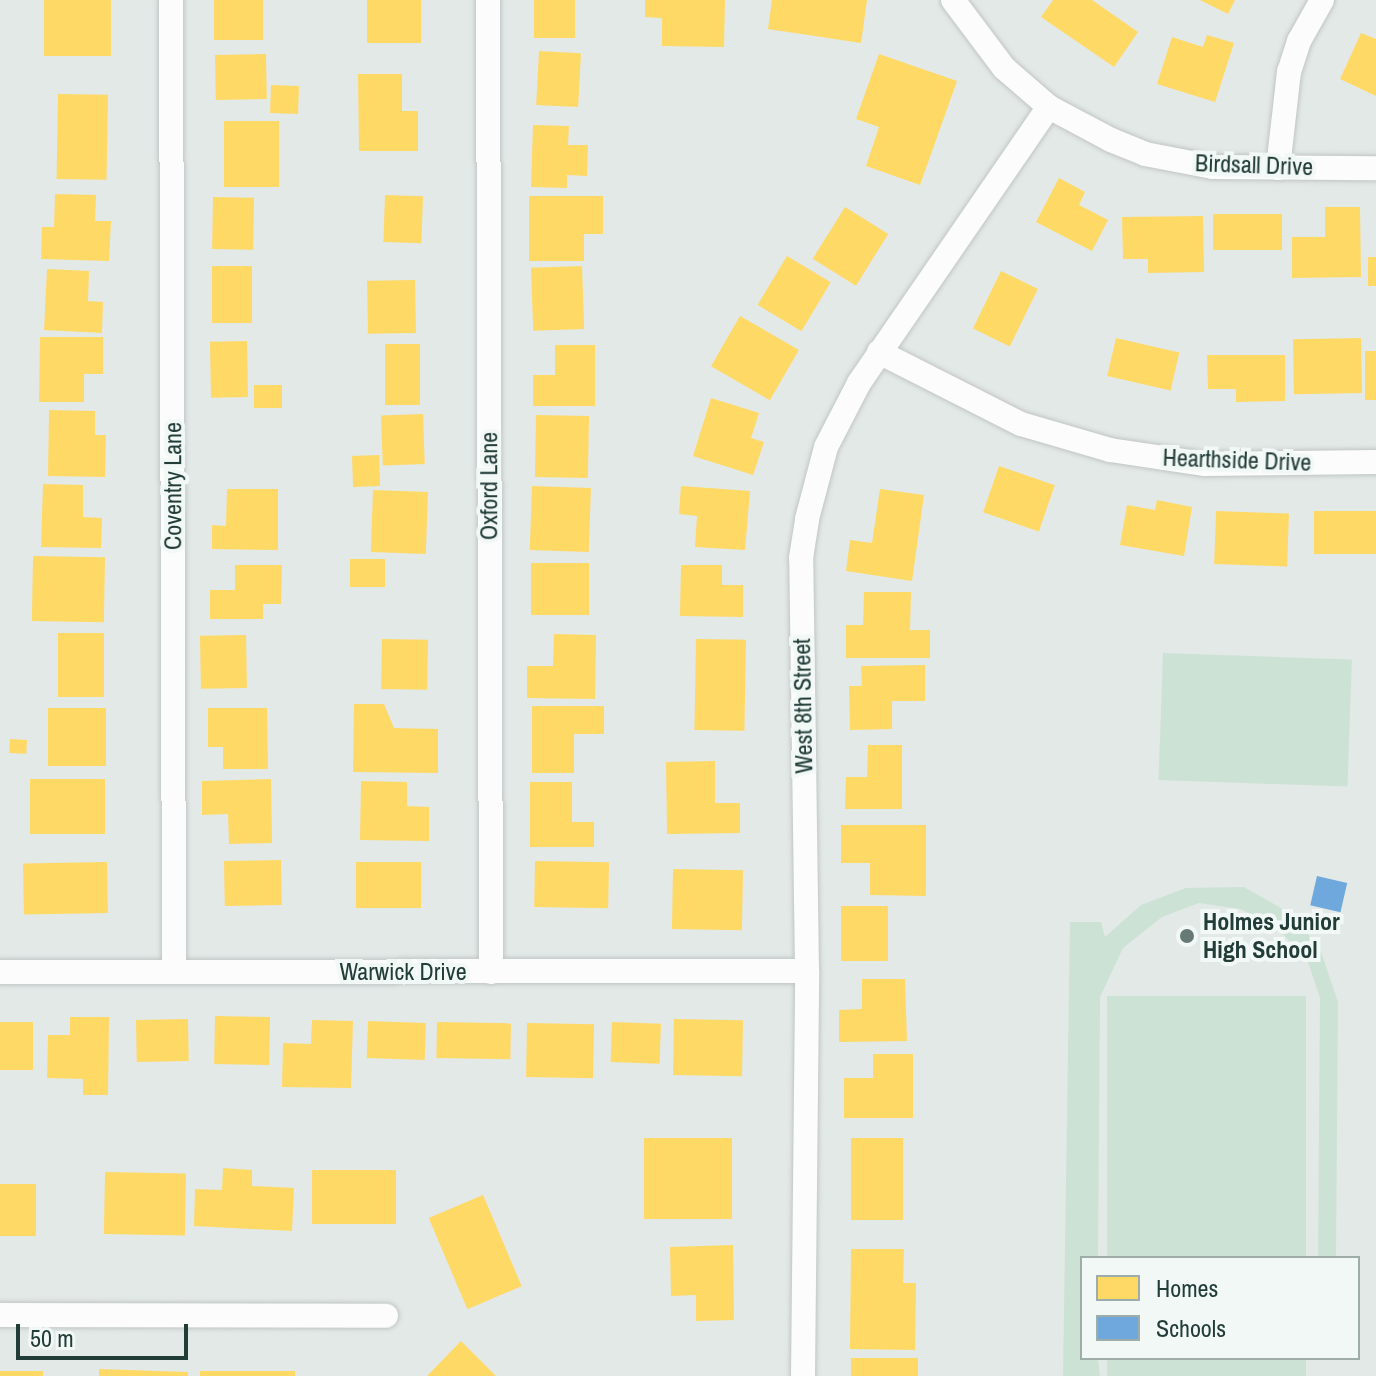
<!DOCTYPE html>
<style>
body{margin:0}
#map{position:relative;width:1376px;height:1376px;overflow:hidden;background:#e3e9e7;font-family:"Archivo Narrow",sans-serif}
div>[style]{position:absolute}
[style*='--x']{left:calc(var(--x)*1px);top:calc(var(--y)*1px);width:calc(var(--w)*1px);rotate:calc(var(--a)*1deg)}
.green>*{inset:0;background:#cce2d5;transform-origin:0 0}
.homes>*{inset:0;background:#ffd966;transform-origin:0 0}
.schools>*{inset:0;background:#6fa8dc;transform-origin:0 0}
.roads{filter:drop-shadow(0 0 2px #c0c6c4) drop-shadow(0 0 2px #c0c6c4)}
.street>*{height:24px;margin:-12px;padding:0 12px;transform-origin:12px;border-radius:12px;background:#fbfcfb}
.dots>*{width:22px;height:22px;translate:-50% -50%;box-sizing:border-box;border:4px solid #f1f8f5;border-radius:50%}
span{translate:-50% -50%;white-space:nowrap;text-align:center;line-height:1.15;-webkit-text-stroke:8px #f1f8f5;paint-order:stroke}
.street-label{font-size:24px;color:#223c38}
.poi-label{font-size:24px;color:#223c38;font-weight:700}
.left{translate:0 -50%;text-align:left}
.legend{position:absolute;left:1080px;top:1256px;width:280px;height:104px;box-sizing:border-box;background:#f1f8f5;border:2px solid #9eada9;margin:0;padding:10px 14px;list-style:none;font-size:24px;color:#223c38}
.legend li{display:flex;align-items:center;gap:16px;height:40px}
.legend b{width:40px;border:2px solid #9eada9}
.scale{position:absolute;left:16px;top:1324px;width:172px;height:36px;box-sizing:border-box;border:4px solid #223c38;border-top:0;padding-left:10px;font-size:24px;line-height:28px;white-space:nowrap;color:#223c38;-webkit-text-stroke:6px #f1f8f5;paint-order:stroke}
</style>
<div id="map">
<div class="green">
<div style="left:1163px;top:653px;width:189px;height:127px;rotate:2deg"></div>
<div style="clip-path:polygon(1244px 887px,1286px 911px,1319px 946px,1338px 1002px,1336px 1258px,1318px 1258px,1320px 998px,1307px 959px,1274px 925px,1240px 909px,1199px 903px,1162px 917px,1123px 948px,1100px 997px,1098px 1258px,1082px 1258px,1082px 1358px,1098px 1358px,1100px 1376px,1063px 1376px,1070px 922px,1101px 922px,1105px 937px,1141px 905px,1186px 888px)"></div>
<div style="left:1107px;top:996px;width:199px;height:262px"></div>
<div style="left:1107px;top:1358px;width:199px;height:18px"></div>
</div>
<div class="homes">
<div style="left:44px;top:0;width:67px;height:56px"></div>
<div style="left:214px;top:0;width:49px;height:40px"></div>
<div style="left:367px;top:0;width:54px;height:43px"></div>
<div style="left:534px;top:0;width:41px;height:38px"></div>
<div style="clip-path:polygon(645px 0,725px 0,724px 47px,662px 46px,662px 18px,645px 17px)"></div>
<div style="clip-path:polygon(772px 0,867px 0,861px 43px,768px 29px)"></div>
<div style="clip-path:polygon(1053px 0,1092px 0,1138px 32px,1114px 67px,1041px 17px)"></div>
<div style="clip-path:polygon(1200px 0,1235px 0,1228px 14px)"></div>
<div style="clip-path:polygon(1361px 33px,1376px 39px,1376px 96px,1340px 79px)"></div>
<div style="clip-path:polygon(1207px 35px,1234px 43px,1215px 102px,1157px 84px,1172px 37px,1203px 47px)"></div>
<div style="left:539px;top:51px;width:42px;height:54px;rotate:3deg"></div>
<div style="left:266px;top:54px;width:45px;height:51px;rotate:89deg"></div>
<div style="clip-path:polygon(879px 54px,957px 81px,920px 185px,866px 166px,879px 127px,856px 119px)"></div>
<div style="clip-path:polygon(358px 74px,402px 74px,402px 111px,418px 111px,418px 151px,359px 151px)"></div>
<div style="left:271px;top:85px;width:28px;height:28px;rotate:2deg"></div>
<div style="left:58px;top:94px;width:50px;height:85px;rotate:1deg"></div>
<div style="left:224px;top:121px;width:55px;height:66px"></div>
<div style="clip-path:polygon(533px 125px,569px 126px,568px 145px,588px 145px,587px 176px,567px 175px,567px 188px,531px 187px)"></div>
<div style="clip-path:polygon(1059px 178px,1085px 192px,1079px 205px,1108px 220px,1092px 251px,1036px 222px)"></div>
<div style="clip-path:polygon(55px 194px,96px 195px,95px 221px,111px 221px,109px 261px,41px 259px,42px 227px,54px 227px)"></div>
<div style="left:385px;top:195px;width:38px;height:47px;rotate:2deg"></div>
<div style="clip-path:polygon(529px 196px,603px 196px,603px 234px,584px 234px,584px 261px,529px 261px)"></div>
<div style="left:213px;top:197px;width:41px;height:52px;rotate:1deg"></div>
<div style="left:845px;top:207px;width:51px;height:61px;rotate:32deg"></div>
<div style="clip-path:polygon(1325px 207px,1360px 207px,1361px 277px,1292px 278px,1292px 237px,1325px 237px)"></div>
<div style="left:1213px;top:214px;width:69px;height:36px"></div>
<div style="clip-path:polygon(1203px 216px,1204px 272px,1148px 273px,1148px 259px,1123px 259px,1122px 217px)"></div>
<div style="left:787px;top:256px;width:51px;height:57px;rotate:31deg"></div>
<div style="left:1368px;top:257px;width:8px;height:29px"></div>
<div style="left:212px;top:266px;width:40px;height:57px"></div>
<div style="left:582px;top:266px;width:63px;height:51px;rotate:88deg"></div>
<div style="clip-path:polygon(47px 269px,89px 271px,88px 301px,103px 302px,102px 333px,44px 330px)"></div>
<div style="left:1001px;top:271px;width:41px;height:64px;rotate:26deg"></div>
<div style="left:415px;top:280px;width:53px;height:48px;rotate:89deg"></div>
<div style="left:740px;top:316px;width:68px;height:58px;rotate:30deg"></div>
<div style="clip-path:polygon(40px 337px,103px 337px,103px 374px,84px 374px,84px 402px,39px 402px)"></div>
<div style="left:1116px;top:338px;width:65px;height:39px;rotate:13deg"></div>
<div style="left:1361px;top:338px;width:55px;height:68px;rotate:89deg"></div>
<div style="left:247px;top:341px;width:56px;height:37px;rotate:89deg"></div>
<div style="left:385px;top:344px;width:35px;height:61px"></div>
<div style="clip-path:polygon(555px 345px,595px 345px,595px 406px,533px 406px,533px 375px,555px 375px)"></div>
<div style="left:1365px;top:351px;width:11px;height:49px"></div>
<div style="clip-path:polygon(1207px 355px,1285px 355px,1285px 401px,1236px 402px,1236px 389px,1208px 389px)"></div>
<div style="left:254px;top:385px;width:28px;height:23px"></div>
<div style="clip-path:polygon(711px 398px,759px 413px,751px 438px,764px 442px,753px 475px,693px 456px)"></div>
<div style="clip-path:polygon(49px 410px,95px 411px,95px 435px,106px 435px,105px 477px,48px 476px)"></div>
<div style="left:423px;top:414px;width:50px;height:42px;rotate:88deg"></div>
<div style="left:536px;top:415px;width:53px;height:62px;rotate:1deg"></div>
<div style="left:379px;top:455px;width:31px;height:27px;rotate:88deg"></div>
<div style="left:999px;top:466px;width:59px;height:49px;rotate:19deg"></div>
<div style="clip-path:polygon(43px 484px,83px 485px,83px 517px,102px 518px,101px 548px,41px 547px)"></div>
<div style="left:532px;top:486px;width:59px;height:64px;rotate:2deg"></div>
<div style="clip-path:polygon(681px 486px,750px 491px,745px 550px,695px 547px,697px 516px,679px 514px)"></div>
<div style="clip-path:polygon(227px 489px,278px 489px,278px 550px,212px 549px,212px 525px,226px 526px)"></div>
<div style="clip-path:polygon(880px 489px,924px 495px,912px 581px,846px 571px,850px 540px,872px 543px)"></div>
<div style="left:373px;top:490px;width:55px;height:62px;rotate:2deg"></div>
<div style="clip-path:polygon(1157px 500px,1192px 507px,1184px 556px,1120px 545px,1127px 505px,1155px 510px)"></div>
<div style="left:1216px;top:511px;width:73px;height:53px;rotate:2deg"></div>
<div style="left:1314px;top:511px;width:62px;height:43px"></div>
<div style="left:33px;top:556px;width:72px;height:65px;rotate:1deg"></div>
<div style="left:350px;top:559px;width:35px;height:28px"></div>
<div style="left:531px;top:563px;width:58px;height:52px"></div>
<div style="clip-path:polygon(235px 565px,282px 565px,281px 604px,263px 604px,263px 619px,210px 619px,210px 590px,235px 590px)"></div>
<div style="clip-path:polygon(681px 565px,722px 565px,722px 585px,743px 585px,743px 617px,680px 616px)"></div>
<div style="clip-path:polygon(864px 592px,911px 592px,910px 630px,930px 630px,930px 658px,846px 658px,846px 625px,863px 625px)"></div>
<div style="left:58px;top:633px;width:46px;height:64px"></div>
<div style="clip-path:polygon(554px 634px,596px 635px,595px 699px,527px 698px,527px 666px,553px 666px)"></div>
<div style="left:246px;top:635px;width:53px;height:46px;rotate:89deg"></div>
<div style="left:382px;top:639px;width:46px;height:50px;rotate:1deg"></div>
<div style="left:696px;top:639px;width:50px;height:91px;rotate:1deg"></div>
<div style="clip-path:polygon(925px 665px,925px 701px,892px 701px,892px 729px,850px 730px,849px 686px,862px 686px,861px 666px)"></div>
<div style="clip-path:polygon(354px 704px,384px 704px,394px 728px,438px 729px,438px 773px,353px 772px)"></div>
<div style="clip-path:polygon(532px 706px,604px 706px,604px 734px,574px 734px,574px 773px,532px 773px)"></div>
<div style="left:106px;top:708px;width:58px;height:58px;rotate:90deg"></div>
<div style="clip-path:polygon(208px 708px,267px 708px,268px 769px,223px 769px,223px 747px,208px 747px)"></div>
<div style="left:10px;top:739px;width:17px;height:14px;rotate:3deg"></div>
<div style="clip-path:polygon(868px 745px,902px 745px,902px 809px,845px 809px,846px 777px,867px 777px)"></div>
<div style="clip-path:polygon(715px 761px,715px 803px,740px 803px,740px 833px,667px 834px,666px 762px)"></div>
<div style="left:30px;top:779px;width:75px;height:55px"></div>
<div style="clip-path:polygon(271px 779px,272px 843px,229px 844px,228px 814px,202px 815px,202px 781px)"></div>
<div style="clip-path:polygon(361px 781px,407px 782px,407px 806px,429px 807px,429px 841px,360px 840px)"></div>
<div style="clip-path:polygon(530px 782px,572px 782px,572px 822px,594px 822px,594px 847px,530px 847px)"></div>
<div style="clip-path:polygon(841px 825px,926px 825px,926px 896px,870px 895px,870px 863px,841px 863px)"></div>
<div style="left:281px;top:860px;width:45px;height:57px;rotate:89deg"></div>
<div style="left:535px;top:861px;width:74px;height:46px;rotate:1deg"></div>
<div style="left:107px;top:862px;width:51px;height:84px;rotate:89deg"></div>
<div style="left:356px;top:862px;width:65px;height:46px"></div>
<div style="left:673px;top:869px;width:70px;height:60px;rotate:1deg"></div>
<div style="left:841px;top:906px;width:47px;height:55px"></div>
<div style="clip-path:polygon(862px 979px,905px 979px,907px 1041px,839px 1042px,839px 1010px,862px 1009px)"></div>
<div style="left:215px;top:1016px;width:55px;height:48px;rotate:1deg"></div>
<div style="clip-path:polygon(70px 1017px,109px 1017px,108px 1095px,83px 1095px,83px 1079px,47px 1078px,48px 1035px,70px 1035px)"></div>
<div style="left:188px;top:1019px;width:42px;height:52px;rotate:89deg"></div>
<div style="left:674px;top:1019px;width:69px;height:56px;rotate:1deg"></div>
<div style="clip-path:polygon(312px 1020px,353px 1021px,351px 1088px,282px 1087px,283px 1043px,311px 1044px)"></div>
<div style="left:368px;top:1021px;width:58px;height:37px;rotate:2deg"></div>
<div style="left:0;top:1022px;width:33px;height:48px"></div>
<div style="left:437px;top:1022px;width:74px;height:36px;rotate:1deg"></div>
<div style="left:612px;top:1022px;width:49px;height:40px;rotate:2deg"></div>
<div style="left:527px;top:1023px;width:67px;height:54px;rotate:1deg"></div>
<div style="clip-path:polygon(873px 1054px,913px 1054px,913px 1118px,844px 1118px,844px 1078px,873px 1078px)"></div>
<div style="left:644px;top:1138px;width:88px;height:81px"></div>
<div style="left:851px;top:1138px;width:52px;height:82px"></div>
<div style="clip-path:polygon(223px 1168px,252px 1170px,252px 1186px,294px 1188px,292px 1231px,194px 1226px,195px 1189px,222px 1190px)"></div>
<div style="left:312px;top:1170px;width:84px;height:54px"></div>
<div style="left:105px;top:1172px;width:81px;height:62px;rotate:1deg"></div>
<div style="left:0;top:1184px;width:36px;height:52px"></div>
<div style="left:483px;top:1195px;width:99px;height:59px;rotate:67deg"></div>
<div style="clip-path:polygon(733px 1245px,734px 1320px,696px 1321px,696px 1295px,671px 1296px,670px 1247px)"></div>
<div style="clip-path:polygon(851px 1249px,904px 1249px,903px 1283px,916px 1283px,915px 1350px,850px 1349px)"></div>
<div style="clip-path:polygon(461px 1341px,496px 1376px,427px 1376px)"></div>
<div style="left:851px;top:1358px;width:67px;height:18px"></div>
<div style="clip-path:polygon(99px 1369px,188px 1372px,188px 1376px,99px 1376px)"></div>
<div style="left:0;top:1371px;width:43px;height:5px"></div>
<div style="left:200px;top:1371px;width:95px;height:5px"></div>
</div>
<div class="schools">
<div style="left:1317px;top:876px;width:31px;height:30px;rotate:13deg"></div>
</div>
<div class="roads">
<div class="street">
<div style="--x:171;--y:0;--w:972;--a:89.82"></div>
<div style="--x:488;--y:0;--w:972;--a:89.82"></div>
<div style="--x:953;--y:0;--w:85;--a:53.1"></div>
<div style="--x:1004;--y:68;--w:60;--a:40.9"></div>
<div style="--x:1049;--y:107;--w:70;--a:28"></div>
<div style="--x:1111;--y:140;--w:37;--a:22"></div>
<div style="--x:1145;--y:154;--w:69;--a:10.8"></div>
<div style="--x:1213;--y:167;--w:163;--a:0.4"></div>
<div style="--x:1278;--y:168;--w:97;--a:-83.5"></div>
<div style="--x:1289;--y:72;--w:33;--a:-72"></div>
<div style="--x:1299;--y:41;--w:47;--a:-60.7"></div>
<div style="--x:879;--y:352;--w:159;--a:26.9"></div>
<div style="--x:1021;--y:424;--w:93;--a:16.3"></div>
<div style="--x:1110;--y:450;--w:96;--a:8.4"></div>
<div style="--x:1205;--y:464;--w:171;--a:-0.7"></div>
<div style="--x:0;--y:972;--w:807;--a:-0.07"></div>
<div style="--x:0;--y:1315;--w:386;--a:0.1"></div>
<div style="--x:803;--y:1376;--w:405;--a:-89.4"></div>
<div style="--x:807;--y:971;--w:413;--a:-90.8"></div>
<div style="--x:801;--y:558;--w:39;--a:-81"></div>
<div style="--x:807;--y:519;--w:74;--a:-75.2"></div>
<div style="--x:826;--y:447;--w:72;--a:-62.7"></div>
<div style="--x:859;--y:383;--w:335;--a:-55.5"></div>
</div>
</div>
<div class="dots">
<div style="left:1187px;top:936px;background:#667975"></div>
</div>
<div class="street-label">
<span style="left:1254px;top:165px;rotate:2deg">Birdsall Drive</span>
<span style="left:1237px;top:460px;rotate:2deg">Hearthside Drive</span>
<span style="left:173px;top:486px;rotate:-90deg">Coventry Lane</span>
<span style="left:489px;top:486px;rotate:-90deg">Oxford Lane</span>
<span style="left:803px;top:706px;rotate:-91deg">West 8th Street</span>
<span style="left:403px;top:972px">Warwick Drive</span>
</div>
<div class="poi-label">
<span class="left" style="left:1203px;top:936px">Holmes Junior<br>High School</span>
</div>
<ul class="legend">
<li><b style="height:22px;background:#ffd966"></b>Homes</li>
<li><b style="height:22px;background:#6fa8dc"></b>Schools</li>
</ul>
<div class="scale">50 m</div>
</div>
